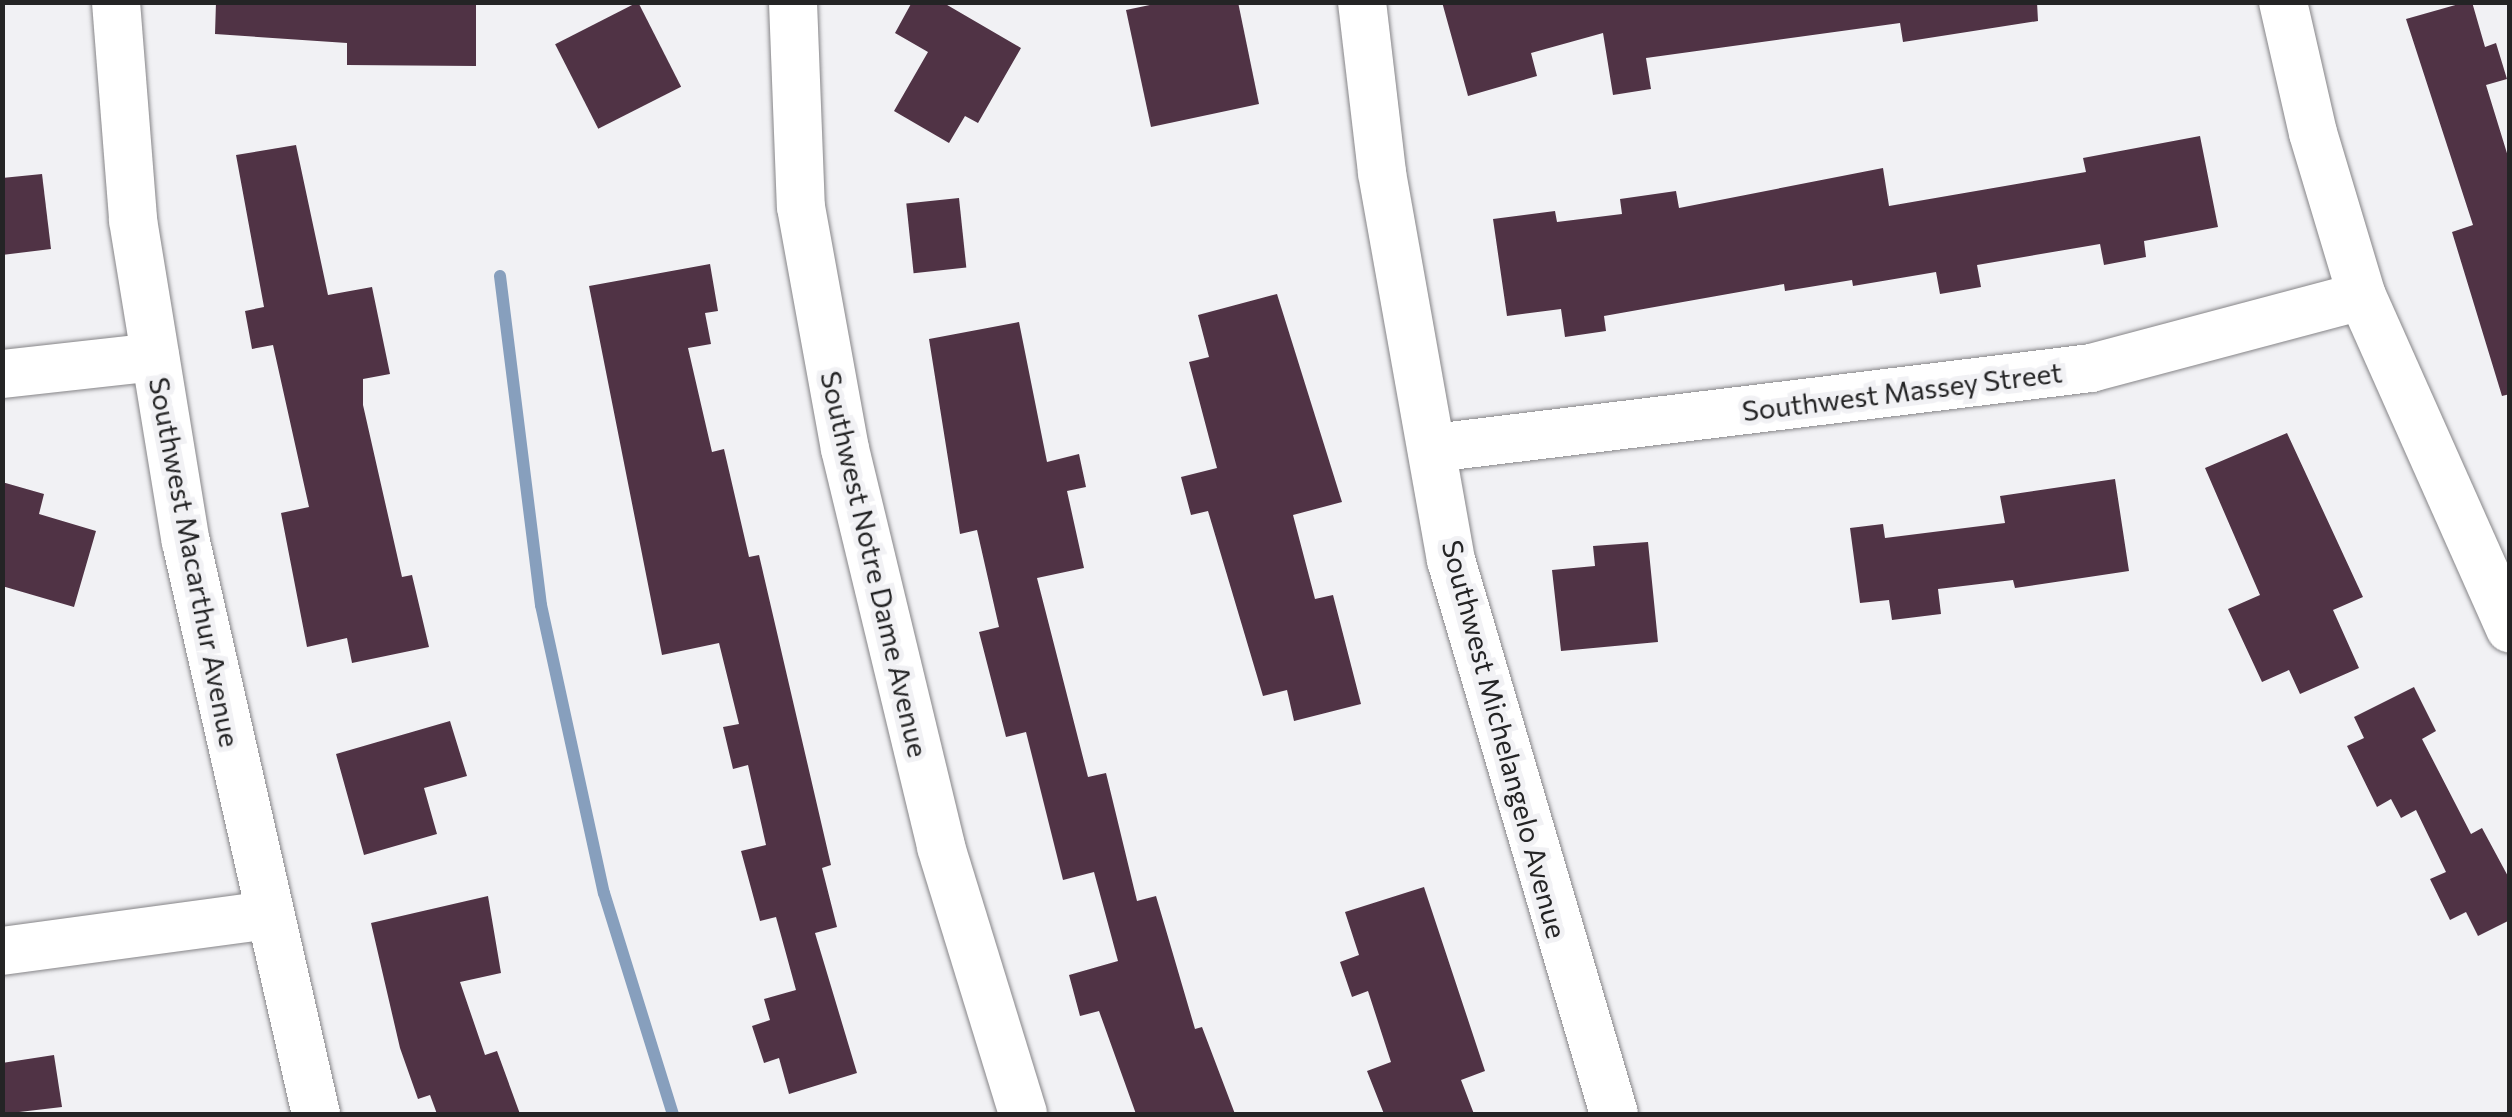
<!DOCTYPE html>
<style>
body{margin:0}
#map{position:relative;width:2512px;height:1117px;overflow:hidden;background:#f1f1f4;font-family:Commissioner,sans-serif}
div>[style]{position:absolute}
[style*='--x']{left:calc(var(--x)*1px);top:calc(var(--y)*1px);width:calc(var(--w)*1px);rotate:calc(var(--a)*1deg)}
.stream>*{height:12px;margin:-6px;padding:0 6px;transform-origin:6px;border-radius:6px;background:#879fbd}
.building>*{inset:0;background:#503345;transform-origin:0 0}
.roads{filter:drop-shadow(0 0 2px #868588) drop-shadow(0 0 2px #868588)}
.minor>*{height:48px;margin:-24px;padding:0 24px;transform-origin:24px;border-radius:24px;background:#fff}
span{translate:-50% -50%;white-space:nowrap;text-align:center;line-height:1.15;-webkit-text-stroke:10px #f1f1f4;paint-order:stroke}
.street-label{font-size:28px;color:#242425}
.frame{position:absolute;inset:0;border:5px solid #242425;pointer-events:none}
</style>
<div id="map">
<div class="stream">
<div style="--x:500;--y:276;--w:332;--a:82.9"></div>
<div style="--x:541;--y:605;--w:295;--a:77.7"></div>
<div style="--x:604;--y:893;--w:232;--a:72.7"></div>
</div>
<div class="building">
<div style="clip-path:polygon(216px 2px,476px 2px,476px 66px,347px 65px,347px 43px,215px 34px)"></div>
<div style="left:638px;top:2px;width:95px;height:93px;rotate:63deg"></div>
<div style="clip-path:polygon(912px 2px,942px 2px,1021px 48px,978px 123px,965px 116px,949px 143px,894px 111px,928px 52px,895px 33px)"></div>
<div style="clip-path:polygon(1164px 2px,1238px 2px,1259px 104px,1151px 127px,1126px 10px)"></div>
<div style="clip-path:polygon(1442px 2px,2037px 2px,2038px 21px,1903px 42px,1900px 23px,1646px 58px,1651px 89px,1613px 95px,1603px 33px,1531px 53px,1537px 76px,1468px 96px)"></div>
<div style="clip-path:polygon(2466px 2px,2472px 2px,2485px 47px,2496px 43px,2507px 79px,2486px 85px,2510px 163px,2510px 394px,2502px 396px,2452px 232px,2473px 225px,2406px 19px)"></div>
<div style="clip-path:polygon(2200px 136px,2218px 227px,2144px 241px,2146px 257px,2104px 265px,2100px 244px,1977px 265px,1981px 287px,1940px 294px,1936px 272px,1853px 286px,1852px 280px,1785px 291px,1784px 284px,1604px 316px,1606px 331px,1565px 337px,1561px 309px,1507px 316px,1493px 219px,1555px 211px,1557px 222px,1622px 214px,1620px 199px,1676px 191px,1679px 208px,1883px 168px,1889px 206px,2086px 172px,2083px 158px)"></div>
<div style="clip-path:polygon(296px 145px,328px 295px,372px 287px,390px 374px,363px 379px,363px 405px,402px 577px,412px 575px,429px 647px,352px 663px,347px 638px,307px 647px,281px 513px,309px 507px,273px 345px,252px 349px,245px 311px,264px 307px,236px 155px)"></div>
<div style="clip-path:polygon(42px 174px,51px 249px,2px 255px,2px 178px)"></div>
<div style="left:959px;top:198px;width:70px;height:53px;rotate:84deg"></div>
<div style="clip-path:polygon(710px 264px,718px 311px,705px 313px,711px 344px,688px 348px,712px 452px,724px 449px,749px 557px,759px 555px,831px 865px,822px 868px,837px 927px,815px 933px,857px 1073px,789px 1094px,779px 1058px,764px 1063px,752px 1026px,770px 1020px,764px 999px,796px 990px,776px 917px,760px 921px,741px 851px,766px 845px,748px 765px,733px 769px,723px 727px,739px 724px,719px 643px,662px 655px,589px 286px)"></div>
<div style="clip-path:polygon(1277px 294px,1342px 502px,1293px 515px,1315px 599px,1333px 595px,1361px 704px,1294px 721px,1287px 690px,1263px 696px,1208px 511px,1191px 515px,1181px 477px,1217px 468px,1189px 362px,1209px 357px,1198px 315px)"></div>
<div style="clip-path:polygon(1019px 322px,1047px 462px,1079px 454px,1086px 487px,1067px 491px,1084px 568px,1037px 578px,1088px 777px,1106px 773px,1137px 901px,1156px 896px,1195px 1029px,1202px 1027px,1235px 1114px,1136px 1114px,1099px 1011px,1080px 1016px,1069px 975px,1118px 961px,1094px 872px,1063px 880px,1026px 732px,1006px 737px,979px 632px,999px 627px,977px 530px,960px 534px,929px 339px)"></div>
<div style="clip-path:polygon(2287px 433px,2363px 597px,2333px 610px,2359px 668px,2300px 694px,2289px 670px,2262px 682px,2228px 609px,2260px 595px,2205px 468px)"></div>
<div style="clip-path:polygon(2115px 479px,2129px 571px,2015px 588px,2013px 580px,1938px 589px,1941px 614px,1892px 620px,1889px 600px,1860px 603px,1850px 528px,1883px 524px,1885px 538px,2005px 523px,2000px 496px)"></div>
<div style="clip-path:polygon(2px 482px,44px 494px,39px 514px,96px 531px,74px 607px,2px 586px)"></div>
<div style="clip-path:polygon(1648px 542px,1658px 642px,1561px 651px,1552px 570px,1595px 566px,1593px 546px)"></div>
<div style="clip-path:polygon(2414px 687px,2436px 731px,2422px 739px,2471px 834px,2482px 828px,2510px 880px,2510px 920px,2478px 936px,2466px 912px,2450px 920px,2430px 879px,2446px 872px,2416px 810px,2401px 818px,2391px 799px,2377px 807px,2347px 746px,2364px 738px,2354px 717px)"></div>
<div style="clip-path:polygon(450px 721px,467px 776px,424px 788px,437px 834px,364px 855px,336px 754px)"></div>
<div style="clip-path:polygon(1424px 887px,1485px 1071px,1461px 1080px,1474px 1114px,1384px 1114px,1367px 1071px,1391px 1062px,1368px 991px,1352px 997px,1340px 962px,1359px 955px,1345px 912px)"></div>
<div style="clip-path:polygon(488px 896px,501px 973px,460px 982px,485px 1055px,497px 1051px,520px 1114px,437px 1114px,430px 1095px,418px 1099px,400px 1048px,371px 923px)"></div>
<div style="clip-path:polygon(54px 1055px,62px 1107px,2px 1114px,2px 1063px)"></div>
</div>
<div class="roads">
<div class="minor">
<div style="--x:116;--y:2;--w:219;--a:85.5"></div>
<div style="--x:133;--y:220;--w:326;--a:80.7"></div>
<div style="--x:186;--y:542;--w:587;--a:77.2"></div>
<div style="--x:793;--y:2;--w:205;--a:87.8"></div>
<div style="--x:801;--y:207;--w:246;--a:79.7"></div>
<div style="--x:845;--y:449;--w:409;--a:76.4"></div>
<div style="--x:941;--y:847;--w:279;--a:72.9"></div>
<div style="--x:1362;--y:2;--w:172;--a:83.3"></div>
<div style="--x:1382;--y:173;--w:393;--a:79.9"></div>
<div style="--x:1451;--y:560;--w:577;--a:73.6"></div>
<div style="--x:2283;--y:2;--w:134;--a:77.1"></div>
<div style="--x:2313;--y:133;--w:170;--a:73.3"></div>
<div style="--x:2362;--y:296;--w:364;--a:66"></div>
<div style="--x:2;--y:374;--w:154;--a:-6.3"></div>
<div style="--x:1434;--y:448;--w:662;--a:-6.94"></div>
<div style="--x:2091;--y:368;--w:280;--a:-14.9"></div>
<div style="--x:2;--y:951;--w:270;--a:-7.7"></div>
</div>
</div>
<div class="street-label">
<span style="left:1902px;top:391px;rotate:-7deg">Southwest Massey Street</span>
<span style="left:195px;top:562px;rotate:79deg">Southwest Macarthur Avenue</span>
<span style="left:875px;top:564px;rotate:77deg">Southwest Notre Dame Avenue</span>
<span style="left:1505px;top:739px;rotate:75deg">Southwest Michelangelo Avenue</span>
</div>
<div class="frame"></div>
</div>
